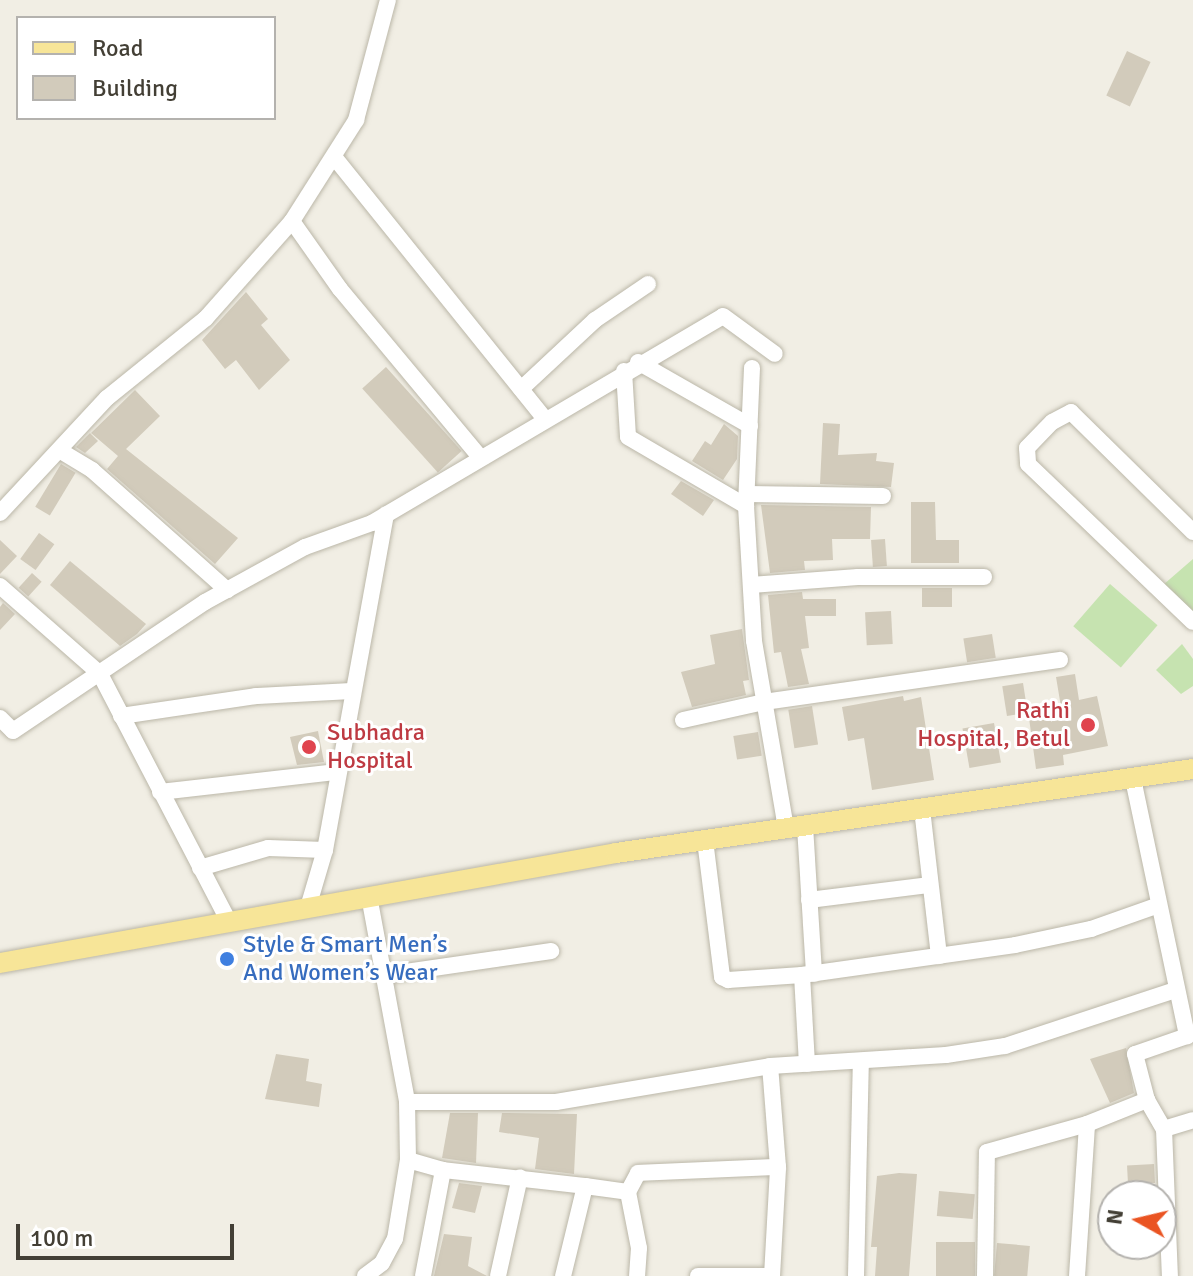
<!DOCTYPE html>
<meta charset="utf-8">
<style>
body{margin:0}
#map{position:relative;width:1193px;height:1276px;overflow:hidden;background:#f1eee4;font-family:Signika,sans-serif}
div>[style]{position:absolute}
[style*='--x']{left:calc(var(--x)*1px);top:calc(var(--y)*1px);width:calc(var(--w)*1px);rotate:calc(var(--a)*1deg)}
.green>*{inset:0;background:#c6e3b0;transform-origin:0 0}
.building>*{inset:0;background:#d2cbbb;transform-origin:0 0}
.roads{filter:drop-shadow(0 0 2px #bbb7a8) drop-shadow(0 0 2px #bbb7a8)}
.minor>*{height:16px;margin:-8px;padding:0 8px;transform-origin:8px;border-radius:8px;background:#fff}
.major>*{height:20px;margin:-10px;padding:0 10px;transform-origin:10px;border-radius:10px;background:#f7e598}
.dots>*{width:22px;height:22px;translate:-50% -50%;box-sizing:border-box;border:4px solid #fff;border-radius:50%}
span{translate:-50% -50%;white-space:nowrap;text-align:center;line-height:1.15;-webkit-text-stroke:6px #fff;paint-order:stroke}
.health-label{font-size:24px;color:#be3a42}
.right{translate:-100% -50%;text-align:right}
.left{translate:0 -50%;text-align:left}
.shop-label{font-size:24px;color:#366cbe}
.legend{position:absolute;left:16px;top:16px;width:260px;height:104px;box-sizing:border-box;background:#fff;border:2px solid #b4b2ae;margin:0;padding:10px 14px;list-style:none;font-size:24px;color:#433f35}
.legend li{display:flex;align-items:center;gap:16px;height:40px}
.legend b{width:40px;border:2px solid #b4b2ae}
.north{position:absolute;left:1097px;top:1180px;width:80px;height:80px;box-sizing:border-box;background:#fff;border:2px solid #b4b2ae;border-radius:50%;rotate:278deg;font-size:22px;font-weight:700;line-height:32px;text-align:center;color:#433f35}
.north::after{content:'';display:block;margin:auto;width:28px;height:36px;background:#ea5422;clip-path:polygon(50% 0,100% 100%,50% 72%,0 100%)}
.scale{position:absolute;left:16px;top:1224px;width:218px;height:36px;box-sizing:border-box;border:4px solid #433f35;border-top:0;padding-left:10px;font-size:24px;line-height:28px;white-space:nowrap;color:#433f35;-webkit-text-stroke:6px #fff;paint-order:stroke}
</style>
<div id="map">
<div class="green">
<div style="clip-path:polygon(1193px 559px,1193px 615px,1163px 585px)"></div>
<div style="left:1110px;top:584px;width:63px;height:56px;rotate:41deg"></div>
<div style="clip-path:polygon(1182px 644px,1193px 659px,1193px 686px,1181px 694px,1156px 670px)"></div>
</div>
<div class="building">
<div style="left:1127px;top:51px;width:26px;height:49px;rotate:25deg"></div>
<div style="clip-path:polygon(246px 292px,268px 319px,261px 325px,290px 360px,259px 390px,236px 360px,225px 369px,202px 340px)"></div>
<div style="left:386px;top:367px;width:113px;height:32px;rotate:48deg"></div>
<div style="clip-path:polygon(135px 390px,160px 416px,126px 449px,238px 538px,215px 564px,107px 469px,118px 456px,91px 433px)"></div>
<div style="clip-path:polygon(823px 423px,840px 424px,838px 455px,877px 453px,876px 461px,894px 463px,891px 487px,820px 484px)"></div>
<div style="clip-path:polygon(724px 424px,738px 436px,737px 459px,723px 480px,692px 461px,705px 441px,711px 445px)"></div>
<div style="clip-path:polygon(90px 433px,98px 441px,85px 453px,76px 447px)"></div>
<div style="left:61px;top:464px;width:17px;height:50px;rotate:31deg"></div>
<div style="clip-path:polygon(681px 481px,714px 500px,703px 516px,671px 494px)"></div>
<div style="clip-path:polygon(911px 502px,935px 502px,936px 540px,959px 540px,959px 563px,911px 563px)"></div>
<div style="clip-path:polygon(761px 505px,871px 507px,870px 539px,832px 539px,833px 560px,804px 561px,805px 570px,770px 573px)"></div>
<div style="left:39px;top:533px;width:19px;height:32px;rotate:36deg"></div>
<div style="left:885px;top:539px;width:27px;height:14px;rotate:86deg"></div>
<div style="clip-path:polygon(0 540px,17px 556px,0 574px)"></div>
<div style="clip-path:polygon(70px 561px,146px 624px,137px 634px,120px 646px,50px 585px)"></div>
<div style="left:32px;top:573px;width:13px;height:20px;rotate:42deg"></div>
<div style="left:922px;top:588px;width:30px;height:19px"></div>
<div style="clip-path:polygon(802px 592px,803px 599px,836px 599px,836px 616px,805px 616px,809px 648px,801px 649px,809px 684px,788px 687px,781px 652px,774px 653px,768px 595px)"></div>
<div style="clip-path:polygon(3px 603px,15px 614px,0 630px,0 607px)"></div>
<div style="left:891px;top:611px;width:33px;height:26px;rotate:87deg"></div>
<div style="clip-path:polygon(742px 629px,749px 680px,743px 681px,746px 695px,692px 707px,681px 672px,715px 664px,710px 635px)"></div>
<div style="left:992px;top:634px;width:24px;height:29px;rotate:81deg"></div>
<div style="clip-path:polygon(1075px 674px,1079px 700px,1097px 696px,1108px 746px,1063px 755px,1064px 765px,1036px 769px,1029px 718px,1062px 713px,1056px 677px)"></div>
<div style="left:1023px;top:683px;width:30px;height:21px;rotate:81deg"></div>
<div style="clip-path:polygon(903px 696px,904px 701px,921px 697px,934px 780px,872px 790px,864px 738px,848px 741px,842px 707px)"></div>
<div style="left:812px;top:706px;width:39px;height:24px;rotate:81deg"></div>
<div style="left:994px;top:723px;width:40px;height:32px;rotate:80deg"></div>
<div style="clip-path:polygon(318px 731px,324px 762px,297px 765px,290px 737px)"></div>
<div style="left:758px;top:732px;width:24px;height:25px;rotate:81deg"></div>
<div style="clip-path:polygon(1126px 1048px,1134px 1093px,1110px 1103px,1090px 1059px)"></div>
<div style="clip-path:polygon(276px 1054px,309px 1059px,306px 1081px,322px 1084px,319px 1107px,265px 1099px)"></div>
<div style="clip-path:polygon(450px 1113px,478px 1113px,476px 1163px,442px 1158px)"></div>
<div style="clip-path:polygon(502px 1113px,577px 1114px,574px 1174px,535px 1169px,539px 1138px,499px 1132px)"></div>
<div style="left:1154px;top:1164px;width:19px;height:27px;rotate:87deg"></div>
<div style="clip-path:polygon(899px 1173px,917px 1174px,909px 1276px,875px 1276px,877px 1247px,871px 1247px,877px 1176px)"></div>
<div style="clip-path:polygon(459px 1183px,482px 1186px,475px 1213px,452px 1208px)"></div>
<div style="left:939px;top:1191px;width:36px;height:25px;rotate:5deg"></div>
<div style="clip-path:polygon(444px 1234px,472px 1237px,468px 1266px,487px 1276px,434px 1276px)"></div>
<div style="left:936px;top:1242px;width:39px;height:34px"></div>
<div style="left:997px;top:1243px;width:33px;height:33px;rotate:5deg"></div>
</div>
<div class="roads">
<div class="minor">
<div style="--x:335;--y:158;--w:336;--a:51.2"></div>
<div style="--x:292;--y:221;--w:83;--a:54.8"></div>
<div style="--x:340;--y:289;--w:220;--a:50.2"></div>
<div style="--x:638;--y:362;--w:129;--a:29.7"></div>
<div style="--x:752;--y:368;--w:138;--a:92.5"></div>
<div style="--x:746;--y:506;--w:135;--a:86.6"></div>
<div style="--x:754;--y:641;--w:191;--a:80.3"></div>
<div style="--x:624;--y:371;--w:66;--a:86.5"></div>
<div style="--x:628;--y:437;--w:137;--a:30.3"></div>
<div style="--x:521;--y:389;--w:101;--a:-43"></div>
<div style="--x:595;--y:320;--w:64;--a:-34.2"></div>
<div style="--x:59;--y:450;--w:39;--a:31"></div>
<div style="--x:92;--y:470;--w:181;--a:41.6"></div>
<div style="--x:747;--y:494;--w:136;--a:0.8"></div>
<div style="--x:0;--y:513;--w:157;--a:-47.1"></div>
<div style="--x:107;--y:398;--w:127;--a:-38.9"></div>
<div style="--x:206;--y:318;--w:130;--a:-48.4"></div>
<div style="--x:292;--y:221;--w:120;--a:-57.6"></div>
<div style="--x:356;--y:120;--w:124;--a:-75.1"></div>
<div style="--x:1193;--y:532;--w:171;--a:-135.5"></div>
<div style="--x:1071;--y:412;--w:21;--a:152"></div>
<div style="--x:1052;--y:422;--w:36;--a:134"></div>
<div style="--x:1027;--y:448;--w:16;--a:86"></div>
<div style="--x:1028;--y:464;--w:228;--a:43.8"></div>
<div style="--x:751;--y:585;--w:107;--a:-4.3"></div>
<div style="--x:858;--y:577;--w:126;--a:0"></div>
<div style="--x:0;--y:586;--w:133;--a:41.3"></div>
<div style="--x:100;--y:674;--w:277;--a:62.5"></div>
<div style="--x:121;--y:716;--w:136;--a:-8.4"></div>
<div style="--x:256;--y:696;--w:97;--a:-3"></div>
<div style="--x:0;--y:718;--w:18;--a:45"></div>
<div style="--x:13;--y:731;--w:231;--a:-33.9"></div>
<div style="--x:205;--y:602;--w:114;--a:-28.8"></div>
<div style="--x:305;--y:547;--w:71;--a:-19.7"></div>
<div style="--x:372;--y:523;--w:407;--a:-30.5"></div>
<div style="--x:723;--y:316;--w:64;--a:36.2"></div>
<div style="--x:683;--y:720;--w:83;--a:-12.5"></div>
<div style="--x:764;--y:702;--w:299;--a:-8.1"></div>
<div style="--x:1133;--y:779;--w:263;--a:78.1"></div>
<div style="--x:1187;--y:1036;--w:55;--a:160.9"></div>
<div style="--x:1135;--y:1054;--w:48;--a:75.4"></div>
<div style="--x:1147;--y:1100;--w:34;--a:60"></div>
<div style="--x:1164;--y:1129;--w:147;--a:87.7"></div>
<div style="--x:160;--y:792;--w:176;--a:-6.5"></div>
<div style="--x:922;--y:809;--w:148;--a:83.4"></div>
<div style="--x:805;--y:826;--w:148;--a:86.5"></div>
<div style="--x:705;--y:840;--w:138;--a:82.9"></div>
<div style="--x:722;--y:977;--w:7;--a:27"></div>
<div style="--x:728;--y:980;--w:74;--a:-3.9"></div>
<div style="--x:802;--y:975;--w:215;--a:-8"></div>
<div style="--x:1015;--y:945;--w:78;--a:-11.9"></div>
<div style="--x:1091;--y:929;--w:69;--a:-19.5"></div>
<div style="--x:200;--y:868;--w:71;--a:-16.4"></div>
<div style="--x:268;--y:848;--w:57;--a:2"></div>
<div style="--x:369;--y:896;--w:209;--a:79.5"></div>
<div style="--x:407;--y:1102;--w:58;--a:89"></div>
<div style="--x:408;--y:1160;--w:36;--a:16"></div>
<div style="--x:443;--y:1170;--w:143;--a:6.4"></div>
<div style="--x:585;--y:1186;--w:93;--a:103.7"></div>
<div style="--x:809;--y:900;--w:122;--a:-7.1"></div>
<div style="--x:309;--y:904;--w:56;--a:-73.5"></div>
<div style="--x:325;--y:850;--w:341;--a:-79.7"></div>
<div style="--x:385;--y:975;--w:168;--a:-8.2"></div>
<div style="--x:802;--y:975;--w:89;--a:86.8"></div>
<div style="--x:407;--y:1102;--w:149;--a:0"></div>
<div style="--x:556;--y:1102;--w:217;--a:-9.5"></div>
<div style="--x:770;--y:1066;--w:176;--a:-3.6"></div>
<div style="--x:946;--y:1055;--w:60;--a:-8.7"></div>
<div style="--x:1005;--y:1046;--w:179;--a:-18.2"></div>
<div style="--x:1164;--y:1129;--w:30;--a:-17"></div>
<div style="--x:585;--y:1186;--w:43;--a:7.9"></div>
<div style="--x:628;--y:1192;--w:57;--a:78.9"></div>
<div style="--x:639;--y:1248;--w:28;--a:94"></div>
<div style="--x:628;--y:1192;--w:21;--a:-62"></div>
<div style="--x:638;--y:1173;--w:140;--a:-2.5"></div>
<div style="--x:778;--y:1167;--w:101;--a:-94.5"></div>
<div style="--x:365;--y:1276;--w:21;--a:-37"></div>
<div style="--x:382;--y:1263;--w:27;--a:-62"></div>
<div style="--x:395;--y:1239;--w:80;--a:-80.7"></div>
<div style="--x:423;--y:1276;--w:108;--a:-79.3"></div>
<div style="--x:498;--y:1276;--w:101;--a:-77.5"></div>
<div style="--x:698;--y:1276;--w:72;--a:0"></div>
<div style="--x:772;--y:1276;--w:109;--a:-86.8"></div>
<div style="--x:856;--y:1276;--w:215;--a:-88.7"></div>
<div style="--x:985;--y:1276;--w:124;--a:-89.1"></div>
<div style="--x:987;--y:1152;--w:104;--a:-15.6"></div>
<div style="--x:1087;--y:1124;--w:65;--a:-21.8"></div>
<div style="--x:1077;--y:1276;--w:152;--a:-86.2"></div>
</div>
<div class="major">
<div style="--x:0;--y:963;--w:626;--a:-10.12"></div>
<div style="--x:616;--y:853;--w:583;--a:-8.28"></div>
</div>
</div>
<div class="dots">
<div style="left:1088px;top:725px;background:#e0444e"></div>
<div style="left:309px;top:747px;background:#e0444e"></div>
<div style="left:227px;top:959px;background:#3f7fe0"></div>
</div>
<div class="health-label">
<span class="right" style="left:1070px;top:725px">Rathi<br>Hospital, Betul</span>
<span class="left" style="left:327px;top:747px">Subhadra<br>Hospital</span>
</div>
<div class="shop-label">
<span class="left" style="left:243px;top:959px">Style &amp; Smart Men’s<br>And Women’s Wear</span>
</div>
<ul class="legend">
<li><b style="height:10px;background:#f7e598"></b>Road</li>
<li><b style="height:22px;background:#d2cbbb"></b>Building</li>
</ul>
<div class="north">N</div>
<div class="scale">100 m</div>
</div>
